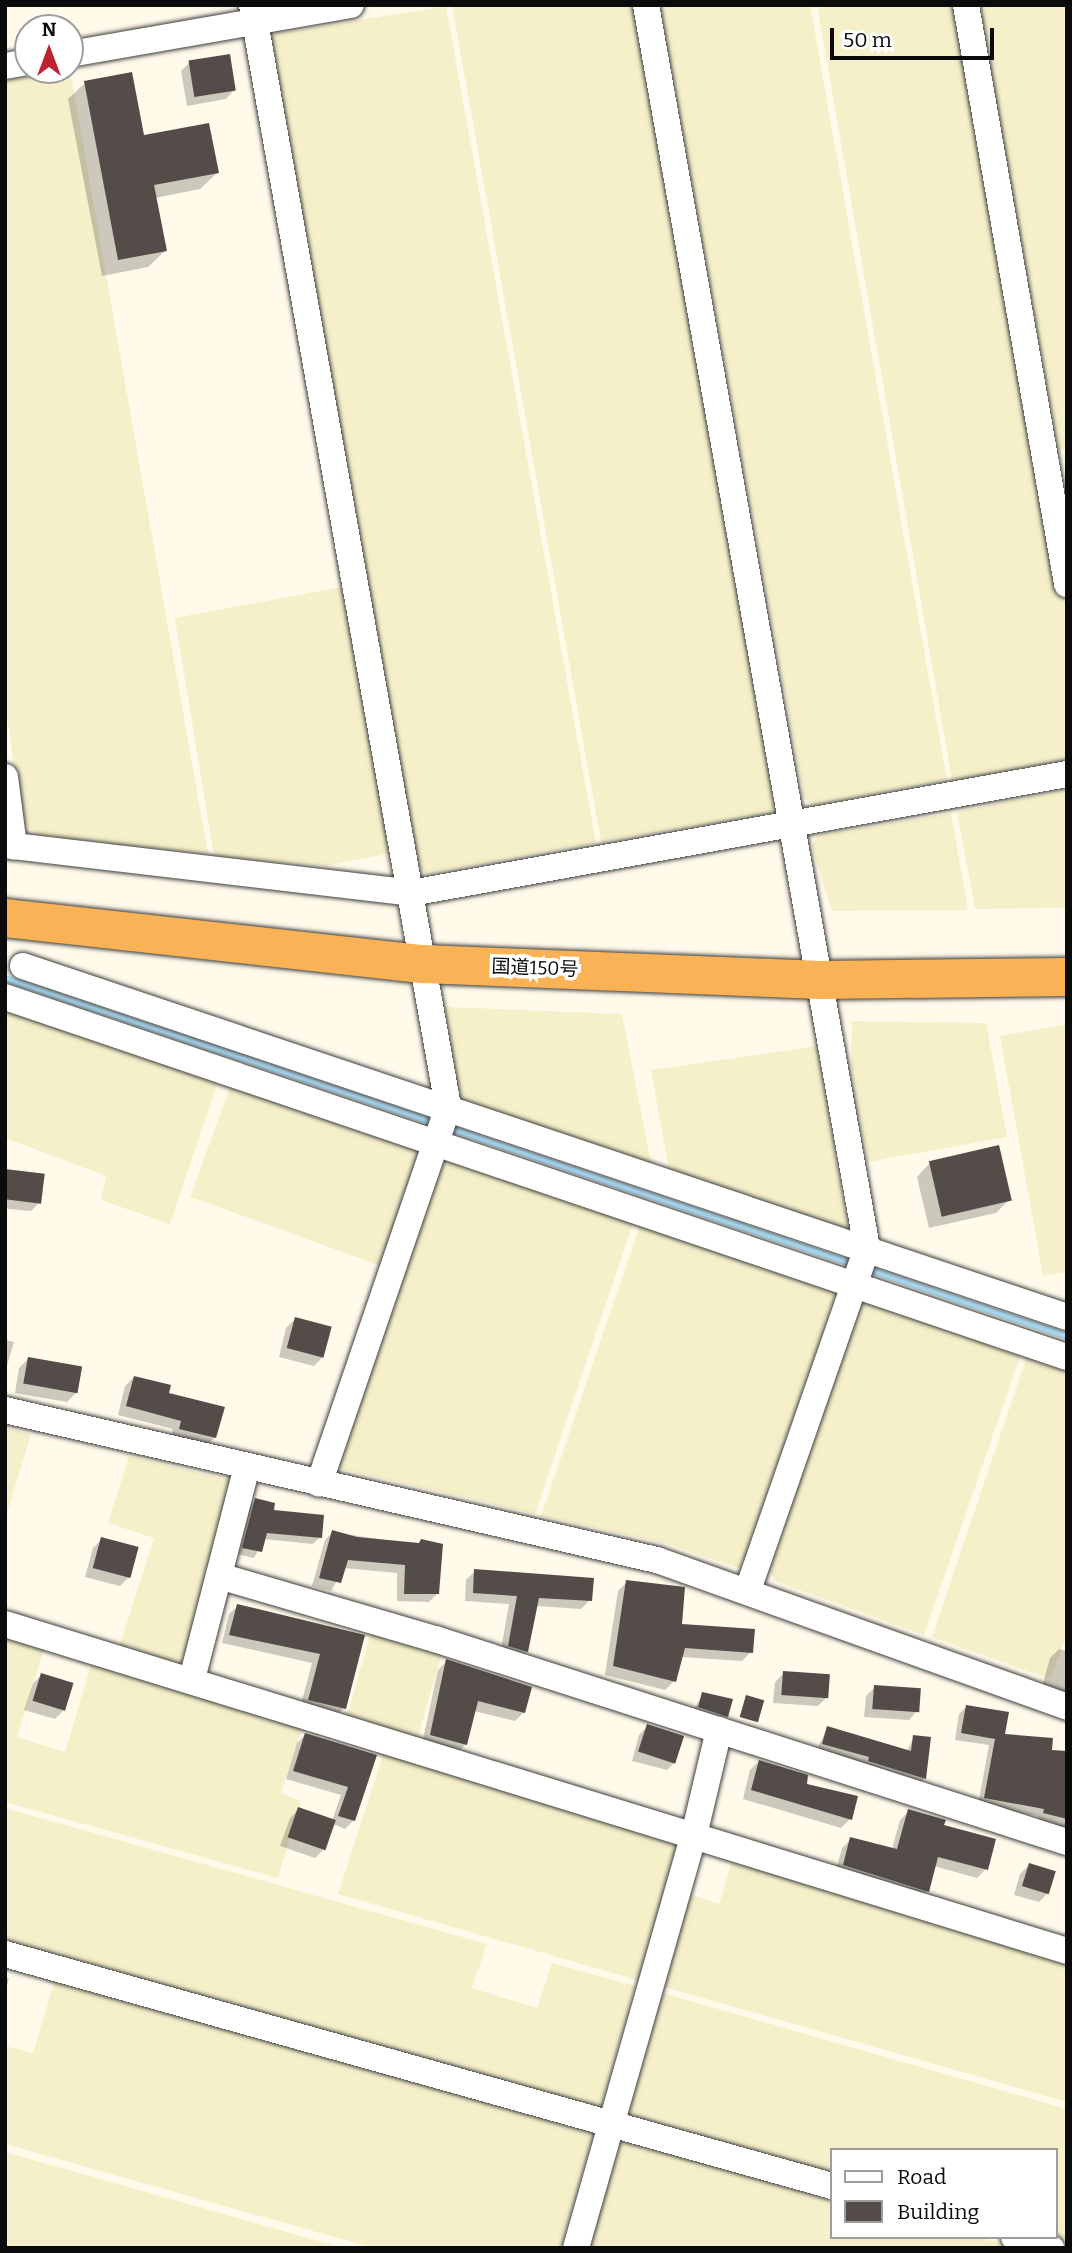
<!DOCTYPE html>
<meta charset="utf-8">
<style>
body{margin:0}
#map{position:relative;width:1072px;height:2253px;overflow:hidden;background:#fffaea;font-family:Bitter,"Noto Sans JP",serif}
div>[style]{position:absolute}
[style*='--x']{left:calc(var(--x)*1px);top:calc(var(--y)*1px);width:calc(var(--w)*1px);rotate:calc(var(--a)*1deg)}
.farmland>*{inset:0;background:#f5f0ca;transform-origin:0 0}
.shadow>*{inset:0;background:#0003}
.stream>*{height:7px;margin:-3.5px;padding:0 3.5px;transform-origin:3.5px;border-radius:3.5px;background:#aedef7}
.building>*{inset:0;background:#544c48;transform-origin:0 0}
.roads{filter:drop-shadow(0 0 2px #3e3e3e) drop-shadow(0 0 2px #3e3e3e)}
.minor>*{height:26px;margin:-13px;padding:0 13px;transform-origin:13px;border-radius:13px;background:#fff}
.trunk>*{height:38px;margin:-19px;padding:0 19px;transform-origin:19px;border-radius:19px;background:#fab256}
span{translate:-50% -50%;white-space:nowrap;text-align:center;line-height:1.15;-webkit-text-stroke:7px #fff;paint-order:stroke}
.street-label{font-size:19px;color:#0b0b0b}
.frame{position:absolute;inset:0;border:7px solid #0b0b0b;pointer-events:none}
.legend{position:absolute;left:830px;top:2148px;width:228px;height:91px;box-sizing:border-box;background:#fff;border:2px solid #9d9d9d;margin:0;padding:9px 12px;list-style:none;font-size:21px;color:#0b0b0b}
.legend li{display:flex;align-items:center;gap:14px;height:35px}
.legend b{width:35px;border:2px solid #9d9d9d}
.north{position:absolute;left:14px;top:14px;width:70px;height:70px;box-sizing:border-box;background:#fff;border:2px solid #9d9d9d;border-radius:50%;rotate:0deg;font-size:19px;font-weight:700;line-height:28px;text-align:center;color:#0b0b0b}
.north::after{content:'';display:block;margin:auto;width:24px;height:32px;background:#be212f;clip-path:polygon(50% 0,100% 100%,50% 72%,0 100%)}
.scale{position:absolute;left:830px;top:28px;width:164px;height:32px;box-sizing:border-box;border:4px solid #0b0b0b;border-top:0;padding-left:9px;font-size:21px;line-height:24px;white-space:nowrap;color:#0b0b0b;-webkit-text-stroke:5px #fff;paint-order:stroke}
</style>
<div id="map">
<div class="farmland">
<div style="clip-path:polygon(452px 5px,634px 5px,776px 805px,771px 813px,601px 842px)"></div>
<div style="clip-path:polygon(660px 5px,810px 5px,947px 780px,814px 805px,804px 798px)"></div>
<div style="clip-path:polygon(817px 5px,957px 5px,1067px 614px,1067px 760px,952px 780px)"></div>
<div style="clip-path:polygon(979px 5px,1067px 5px,1067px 449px,1059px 450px)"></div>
<div style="clip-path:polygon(446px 6px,596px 843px,426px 874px,418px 867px,268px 35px)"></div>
<div style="clip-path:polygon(70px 70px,208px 854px,39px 835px,22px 822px,5px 701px,5px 81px)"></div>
<div style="clip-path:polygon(341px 587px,393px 853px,325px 866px,214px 856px,175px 618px)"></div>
<div style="clip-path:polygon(1067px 789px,1067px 908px,975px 909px,957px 812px)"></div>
<div style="clip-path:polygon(951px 813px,968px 910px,832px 911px,812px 847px,818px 835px)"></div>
<div style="clip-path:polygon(445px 1007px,622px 1014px,652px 1168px,461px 1104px)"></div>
<div style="clip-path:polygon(5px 1008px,219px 1079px,170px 1224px,101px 1200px,106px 1176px,5px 1138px)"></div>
<div style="clip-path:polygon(852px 1021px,986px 1023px,1007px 1137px,868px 1162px,851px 1068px)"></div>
<div style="clip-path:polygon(1067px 1024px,1067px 1272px,1043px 1276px,1000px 1036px)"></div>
<div style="clip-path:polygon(817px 1046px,849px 1236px,670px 1175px,651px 1070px)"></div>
<div style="left:232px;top:1082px;width:201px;height:122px;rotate:20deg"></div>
<div style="clip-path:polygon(439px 1158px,634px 1220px,535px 1514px,341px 1469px,335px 1463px)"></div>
<div style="clip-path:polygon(641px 1222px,834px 1286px,836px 1293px,741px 1569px,667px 1544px,541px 1516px)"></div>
<div style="clip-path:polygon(868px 1297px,1022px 1351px,924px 1635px,775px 1581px,769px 1569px,862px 1302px)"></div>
<div style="clip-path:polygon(1028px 1353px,1067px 1366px,1067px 1635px,1050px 1679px,932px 1637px)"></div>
<div style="clip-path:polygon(5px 1428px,31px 1434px,5px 1520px)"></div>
<div style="clip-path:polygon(129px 1456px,235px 1481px,187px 1662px,181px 1666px,119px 1647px,154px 1538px,108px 1523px)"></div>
<div style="left:371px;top:1632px;width:74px;height:90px;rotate:16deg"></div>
<div style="clip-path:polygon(5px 1633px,45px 1646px,17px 1737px,65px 1752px,92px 1661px,303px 1725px,281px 1793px,301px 1801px,278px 1878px,5px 1802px)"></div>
<div style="clip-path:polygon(384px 1752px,673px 1839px,679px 1847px,641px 1981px,338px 1894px)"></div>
<div style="clip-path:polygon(5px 1808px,487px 1944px,472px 1988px,537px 2008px,552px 1963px,635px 1986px,601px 2108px,5px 1941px)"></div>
<div style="clip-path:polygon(733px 1858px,1067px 1962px,1067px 2102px,661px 1986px,689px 1894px,719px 1904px)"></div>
<div style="clip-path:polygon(56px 1976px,596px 2128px,560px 2248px,373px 2248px,5px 2144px,5px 2046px,33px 2053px)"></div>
<div style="clip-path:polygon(659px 1992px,1067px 2109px,1067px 2242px,1051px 2237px,1056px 2237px,1056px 2150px,832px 2150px,832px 2177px,630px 2121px,624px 2111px)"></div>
<div style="clip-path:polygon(627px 2135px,832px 2194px,832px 2237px,980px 2237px,1017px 2248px,587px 2248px,617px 2141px)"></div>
<div style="clip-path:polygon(5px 2152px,343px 2248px,5px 2248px)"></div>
</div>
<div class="shadow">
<div style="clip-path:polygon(190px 62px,234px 90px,226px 99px,187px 106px,181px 71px)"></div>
<div style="clip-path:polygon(85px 83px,143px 137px,217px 173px,200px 189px,155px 198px,165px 251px,148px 267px,102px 276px,68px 99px)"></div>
<div style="clip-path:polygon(930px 1163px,1010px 1199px,996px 1213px,929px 1228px,917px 1177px)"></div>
<div style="clip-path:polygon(5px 1164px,5px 1171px,40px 1202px,31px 1211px,8px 1209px,5px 1201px)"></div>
<div style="clip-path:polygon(295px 1319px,323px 1357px,314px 1366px,279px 1357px,286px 1328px)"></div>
<div style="clip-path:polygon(5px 1340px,14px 1342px,5px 1372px)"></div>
<div style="clip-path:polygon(28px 1359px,76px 1393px,67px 1402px,15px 1393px,19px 1368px)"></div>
<div style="clip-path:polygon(134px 1377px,167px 1394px,215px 1437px,206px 1446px,171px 1437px,173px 1429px,118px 1415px,125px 1386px)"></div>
<div style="clip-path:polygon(256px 1500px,271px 1511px,320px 1537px,313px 1544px,264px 1539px,254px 1558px,237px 1554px,249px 1506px)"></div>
<div style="clip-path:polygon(333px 1532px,417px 1545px,421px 1540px,437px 1594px,429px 1602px,397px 1601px,397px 1573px,344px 1568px,331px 1591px,312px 1586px,325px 1540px)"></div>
<div style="clip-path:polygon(102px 1539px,129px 1577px,120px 1586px,85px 1577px,93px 1548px)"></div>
<div style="clip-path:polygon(475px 1571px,590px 1600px,581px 1609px,536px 1606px,527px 1652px,518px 1660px,500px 1655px,509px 1604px,465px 1601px,466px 1580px)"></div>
<div style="clip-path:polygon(627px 1582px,681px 1626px,751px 1652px,742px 1661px,681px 1657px,674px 1681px,665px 1690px,605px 1675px,618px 1591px)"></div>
<div style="clip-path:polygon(238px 1606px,363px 1636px,344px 1708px,335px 1717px,300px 1708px,312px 1663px,222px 1643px,229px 1614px)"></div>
<div style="clip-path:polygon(1059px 1649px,1067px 1651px,1067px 1693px,1042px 1687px,1050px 1658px)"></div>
<div style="clip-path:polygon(447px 1661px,524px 1712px,515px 1721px,474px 1711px,466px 1744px,457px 1753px,422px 1744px,438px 1670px)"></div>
<div style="clip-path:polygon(784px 1673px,827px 1697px,818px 1706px,773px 1703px,775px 1682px)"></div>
<div style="clip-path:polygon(41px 1675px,72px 1684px,64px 1710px,55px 1719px,24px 1710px,33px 1684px)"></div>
<div style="clip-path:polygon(875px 1687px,917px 1711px,909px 1720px,864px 1717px,866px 1696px)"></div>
<div style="clip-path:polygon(703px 1694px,727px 1716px,718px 1725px,690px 1716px)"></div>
<div style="clip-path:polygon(966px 1707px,1003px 1735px,1046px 1793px,1067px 1797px,1067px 1829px,1037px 1821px,1038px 1816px,978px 1805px,989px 1745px,955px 1740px,959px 1714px)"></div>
<div style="clip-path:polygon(648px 1726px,676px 1761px,667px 1770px,632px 1761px,639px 1735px)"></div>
<div style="clip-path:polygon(827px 1728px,907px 1751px,914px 1737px,929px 1739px,924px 1779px,918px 1785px,863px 1767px,864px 1763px,817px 1750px)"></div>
<div style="clip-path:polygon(305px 1735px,375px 1756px,354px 1820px,345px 1829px,333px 1824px,324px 1849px,315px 1858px,280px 1846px,290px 1818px,299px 1809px,332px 1821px,341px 1795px,286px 1779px,297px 1743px)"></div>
<div style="clip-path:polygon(759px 1761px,805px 1785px,850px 1819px,841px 1828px,743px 1799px,750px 1770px)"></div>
<div style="clip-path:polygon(909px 1811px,942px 1827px,986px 1869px,977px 1878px,934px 1866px,927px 1891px,918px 1900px,835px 1874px,842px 1848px,851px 1839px,892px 1849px,900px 1820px)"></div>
<div style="clip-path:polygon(1029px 1865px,1048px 1893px,1039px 1902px,1014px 1895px,1020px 1874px)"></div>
<div style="clip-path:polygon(5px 1978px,9px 1978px,5px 1994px)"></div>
</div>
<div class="stream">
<div style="--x:5;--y:978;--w:455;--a:18.6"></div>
<div style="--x:447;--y:1127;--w:654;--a:18.63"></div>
</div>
<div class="building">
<div style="left:230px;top:54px;width:37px;height:42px;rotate:81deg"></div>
<div style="clip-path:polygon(132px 72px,144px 135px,209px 123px,219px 173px,154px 185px,167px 251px,118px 260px,84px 81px)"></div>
<div style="left:999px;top:1145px;width:57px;height:72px;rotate:77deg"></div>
<div style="left:5px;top:1169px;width:40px;height:30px;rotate:7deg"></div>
<div style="left:295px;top:1317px;width:38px;height:32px;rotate:15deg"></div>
<div style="left:28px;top:1357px;width:55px;height:27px;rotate:10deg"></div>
<div style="clip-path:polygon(134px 1376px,171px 1385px,169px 1393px,225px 1407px,216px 1438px,179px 1429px,181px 1421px,126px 1406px)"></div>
<div style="clip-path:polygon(255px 1498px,275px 1503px,274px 1510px,324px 1515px,322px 1538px,267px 1533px,262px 1552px,242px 1548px)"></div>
<div style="clip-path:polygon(332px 1530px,357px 1537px,419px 1543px,421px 1539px,443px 1544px,439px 1594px,404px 1594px,405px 1565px,348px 1560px,341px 1583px,319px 1578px)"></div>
<div style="left:101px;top:1537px;width:39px;height:32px;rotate:15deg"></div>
<div style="clip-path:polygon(474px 1569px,594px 1578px,592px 1601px,539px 1598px,528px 1652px,508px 1646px,517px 1596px,473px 1593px)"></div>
<div style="clip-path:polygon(626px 1580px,685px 1587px,682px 1624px,755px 1629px,753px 1653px,685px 1648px,676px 1682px,613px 1666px)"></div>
<div style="clip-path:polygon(237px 1604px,365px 1635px,346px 1709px,308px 1700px,320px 1654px,229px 1635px)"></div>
<div style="clip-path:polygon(446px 1659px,532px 1687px,525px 1713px,478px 1701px,467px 1745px,430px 1735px)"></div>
<div style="left:783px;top:1671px;width:47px;height:24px;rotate:4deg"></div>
<div style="left:41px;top:1673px;width:34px;height:29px;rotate:17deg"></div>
<div style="left:874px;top:1685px;width:47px;height:24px;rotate:4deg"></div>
<div style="clip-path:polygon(702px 1692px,733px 1699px,728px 1717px,698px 1707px)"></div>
<div style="left:746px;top:1695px;width:19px;height:23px;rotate:16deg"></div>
<div style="clip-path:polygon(966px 1705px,1009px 1712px,1005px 1734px,1053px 1738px,1052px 1750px,1067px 1751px,1067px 1819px,1043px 1813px,1044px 1809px,984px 1798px,995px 1739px,961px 1733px)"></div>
<div style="left:647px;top:1724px;width:39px;height:29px;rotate:18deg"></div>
<div style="clip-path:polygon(827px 1726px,911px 1751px,913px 1735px,931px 1737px,926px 1779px,868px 1761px,869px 1757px,822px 1744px)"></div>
<div style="clip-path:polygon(305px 1733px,377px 1755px,355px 1821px,338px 1816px,348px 1787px,293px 1771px)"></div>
<div style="clip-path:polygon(759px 1760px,808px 1775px,807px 1784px,858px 1796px,852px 1820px,751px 1790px)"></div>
<div style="left:298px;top:1807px;width:40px;height:32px;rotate:19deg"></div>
<div style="clip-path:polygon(908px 1809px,946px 1820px,944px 1825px,996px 1839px,988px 1870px,938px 1857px,929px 1892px,843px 1865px,850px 1837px,897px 1849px)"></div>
<div style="left:1029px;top:1863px;width:28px;height:24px;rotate:17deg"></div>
</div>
<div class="roads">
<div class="minor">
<div style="--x:252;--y:5;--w:1119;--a:79.91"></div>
<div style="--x:448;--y:1107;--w:398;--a:108.9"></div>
<div style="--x:646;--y:5;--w:1262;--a:79.92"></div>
<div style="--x:867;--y:1248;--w:362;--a:109.2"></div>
<div style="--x:966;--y:5;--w:588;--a:80.1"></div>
<div style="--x:70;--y:54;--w:285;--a:-9.9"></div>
<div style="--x:5;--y:66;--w:23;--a:-10"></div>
<div style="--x:5;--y:777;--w:70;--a:82.6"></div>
<div style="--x:5;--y:845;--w:409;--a:6.7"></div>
<div style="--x:411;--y:893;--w:667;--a:-10.28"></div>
<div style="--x:23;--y:966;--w:1101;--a:18.58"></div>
<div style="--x:5;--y:997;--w:1121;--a:18.73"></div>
<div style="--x:5;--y:1410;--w:669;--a:12.96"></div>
<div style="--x:657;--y:1560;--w:436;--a:19.7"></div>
<div style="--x:219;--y:1576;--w:225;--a:16.3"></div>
<div style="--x:435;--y:1639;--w:664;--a:17.81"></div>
<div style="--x:5;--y:1624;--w:1111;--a:17.11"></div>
<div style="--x:192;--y:1679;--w:219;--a:-75.5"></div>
<div style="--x:5;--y:1954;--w:859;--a:15.67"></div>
<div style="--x:1014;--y:2237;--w:39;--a:17"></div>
<div style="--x:576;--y:2248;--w:430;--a:-74.1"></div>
<div style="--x:694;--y:1835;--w:108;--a:-76.6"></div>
</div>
<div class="trunk">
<div style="--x:5;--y:918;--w:421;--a:6.3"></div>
<div style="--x:423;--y:964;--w:398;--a:2.3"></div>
<div style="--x:821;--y:980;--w:246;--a:-0.7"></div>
</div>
</div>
<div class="street-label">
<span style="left:535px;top:968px;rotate:2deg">国道150号</span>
</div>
<div class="frame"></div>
<ul class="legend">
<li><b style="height:9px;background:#fff"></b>Road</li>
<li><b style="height:19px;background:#544c48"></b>Building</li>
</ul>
<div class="north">N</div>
<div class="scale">50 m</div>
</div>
